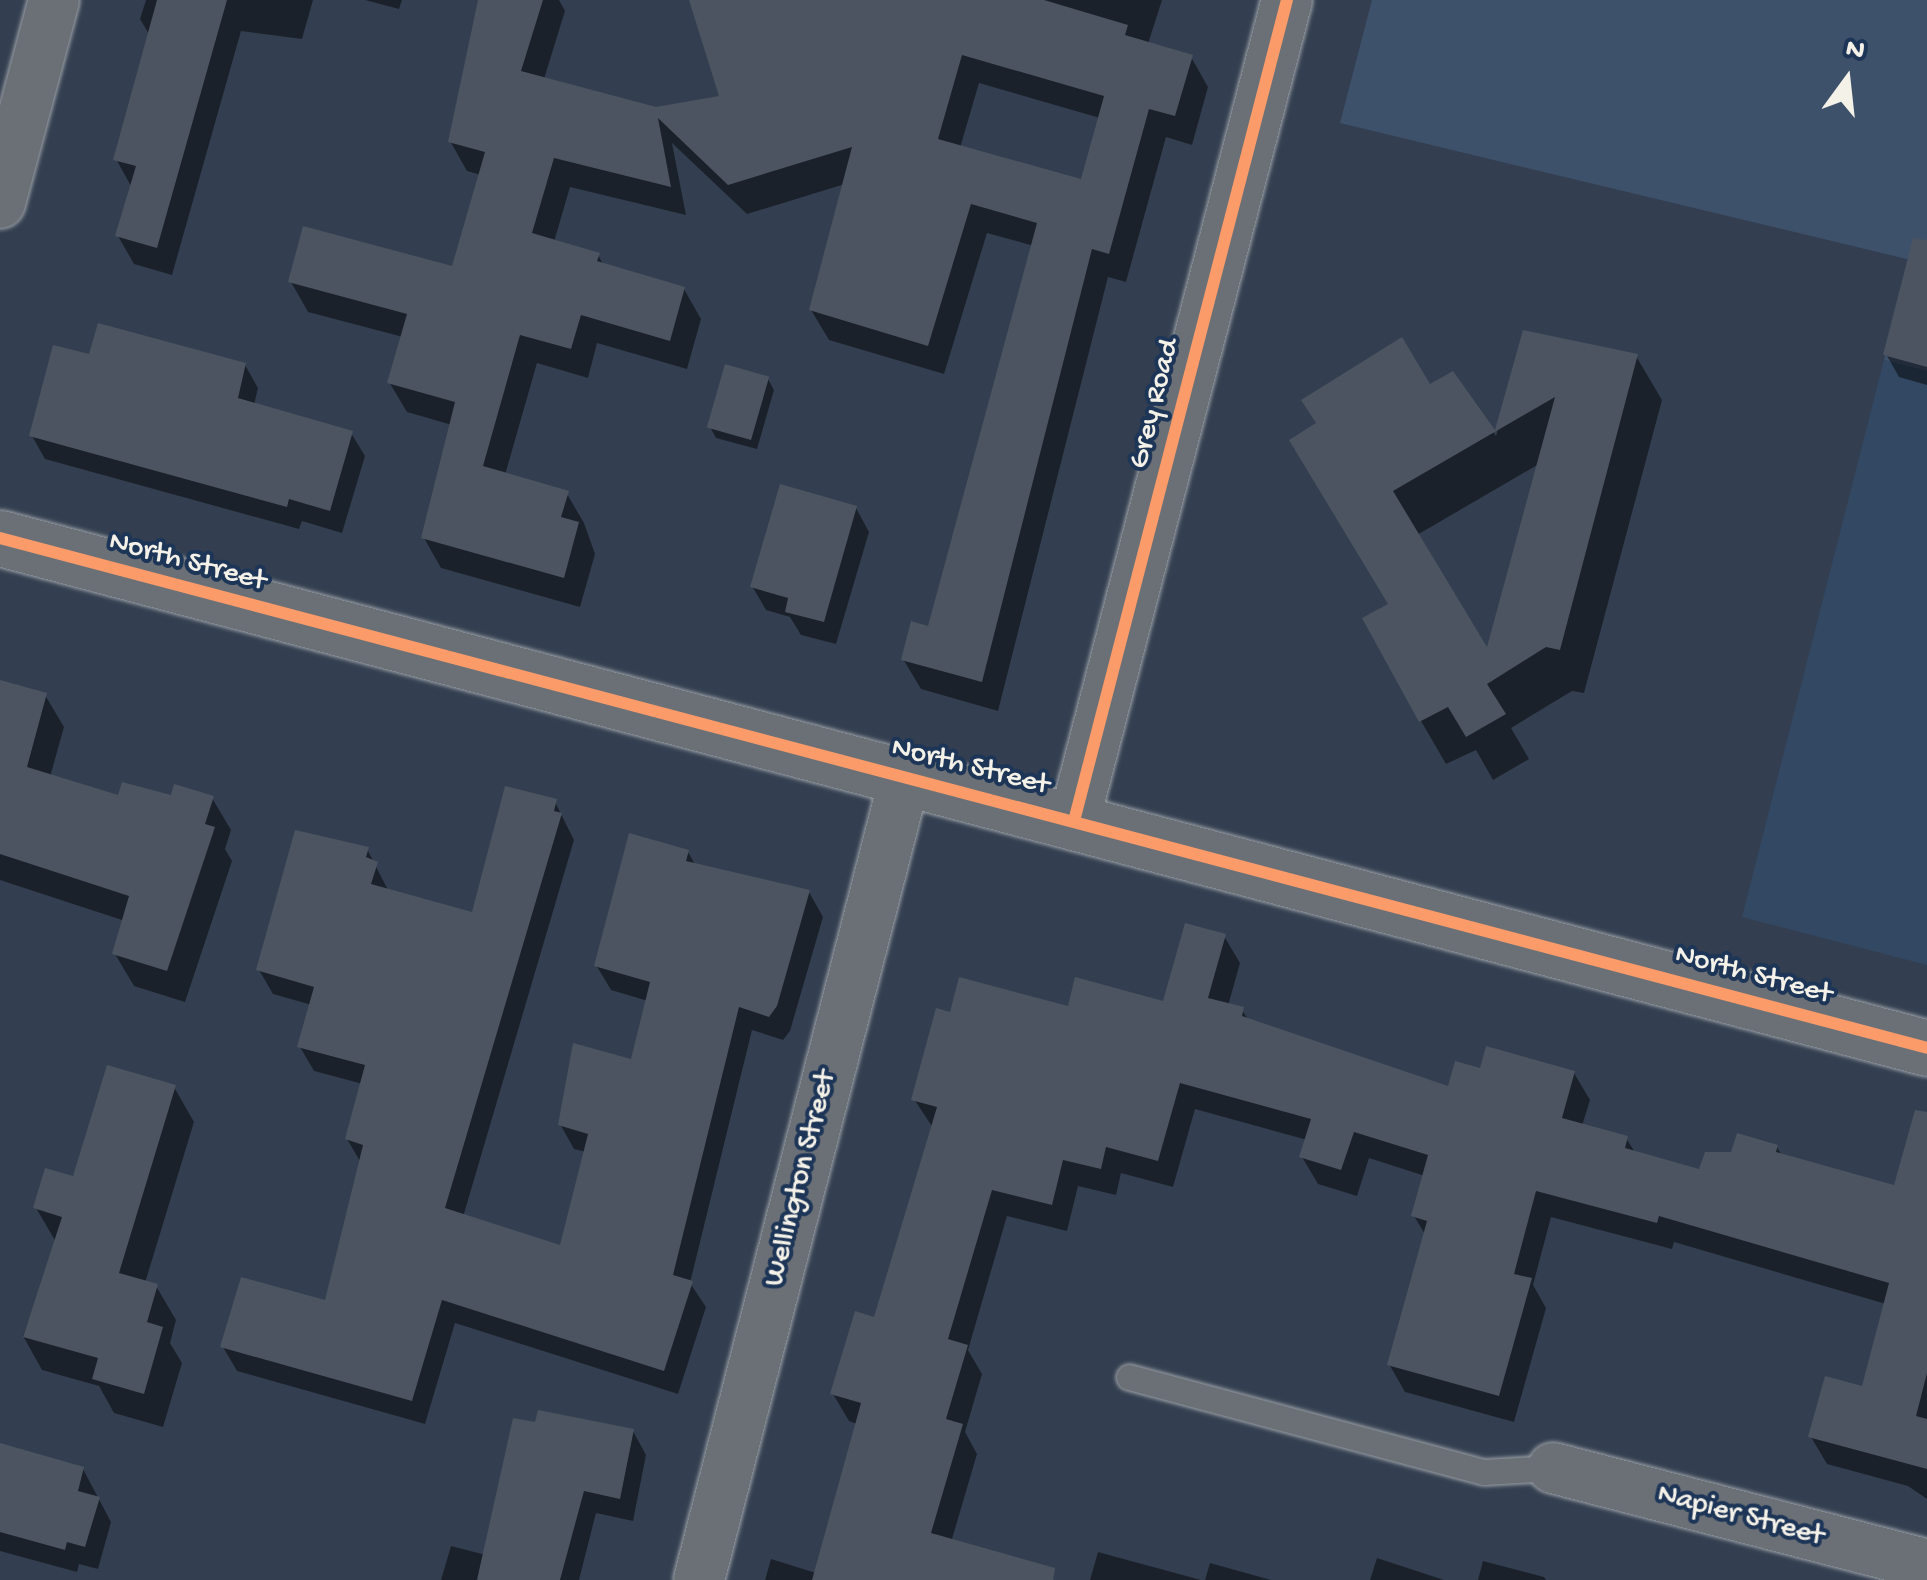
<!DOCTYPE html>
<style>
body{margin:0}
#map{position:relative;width:1927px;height:1580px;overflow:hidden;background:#333f50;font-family:"Gochi Hand",sans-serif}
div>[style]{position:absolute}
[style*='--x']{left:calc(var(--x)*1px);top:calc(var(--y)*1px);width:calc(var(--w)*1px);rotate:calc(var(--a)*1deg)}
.built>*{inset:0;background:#334863}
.green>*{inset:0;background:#3e516b}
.shadow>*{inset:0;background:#0007}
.building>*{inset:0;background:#4b5460;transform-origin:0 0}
.roads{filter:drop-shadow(0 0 2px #9ba0a6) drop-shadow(0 0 2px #9ba0a6)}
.service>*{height:25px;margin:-12.5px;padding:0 12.5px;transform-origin:12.5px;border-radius:12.5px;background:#6b7077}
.minor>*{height:50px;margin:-25px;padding:0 25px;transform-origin:25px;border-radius:25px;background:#6b7077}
.tertiary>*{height:55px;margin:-27.5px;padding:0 27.5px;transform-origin:27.5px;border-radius:27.5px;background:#6b7077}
.cycleway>*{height:12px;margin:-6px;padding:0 6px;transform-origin:6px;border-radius:6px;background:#fa9b69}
span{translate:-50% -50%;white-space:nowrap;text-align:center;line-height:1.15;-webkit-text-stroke:8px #1d3557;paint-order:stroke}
.street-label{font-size:30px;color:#f4f1e8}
.north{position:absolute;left:1797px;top:30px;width:100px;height:100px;-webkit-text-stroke:8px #1d3557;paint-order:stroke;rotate:15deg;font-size:28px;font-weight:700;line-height:40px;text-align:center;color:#f4f1e8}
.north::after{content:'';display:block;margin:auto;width:35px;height:45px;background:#f4f1e8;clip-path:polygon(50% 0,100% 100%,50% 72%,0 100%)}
</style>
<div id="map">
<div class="built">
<div style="clip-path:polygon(1884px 360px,1927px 371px,1927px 965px,1742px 917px)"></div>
</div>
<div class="green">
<div style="clip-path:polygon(1372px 0,1927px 0,1927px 371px,1884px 360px,1911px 260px,1340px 123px)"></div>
</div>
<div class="shadow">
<div style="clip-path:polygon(146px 0,313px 0,302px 39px,241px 31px,172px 275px,134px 264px,118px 236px,132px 188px,116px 159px,150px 36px,140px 19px)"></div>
<div style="clip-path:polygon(365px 0,402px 0,399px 9px)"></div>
<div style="clip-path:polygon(evenodd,481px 0,559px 0,565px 11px,544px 79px,656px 109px,723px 98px,692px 0,1162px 0,1148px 44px,1191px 57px,1208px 87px,1192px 145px,1166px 137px,1126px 282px,1108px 277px,998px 711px,921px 689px,903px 659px,929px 629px,1034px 246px,987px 233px,944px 374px,829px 340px,811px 310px,845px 184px,747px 214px,672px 143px,686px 215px,570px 187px,554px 242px,598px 255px,604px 266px,684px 289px,701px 319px,687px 369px,597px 343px,588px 378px,537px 363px,505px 475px,567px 494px,584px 523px,595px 554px,580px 607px,441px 568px,424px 538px,452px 425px,407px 412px,389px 382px,403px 337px,308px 312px,291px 282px,454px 269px,481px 175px,467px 171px,450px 141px,481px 0,979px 83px,1100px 118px,1083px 182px,960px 148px,979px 83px)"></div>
<div style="clip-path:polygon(1927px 305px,1927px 385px,1899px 377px,1886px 354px)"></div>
<div style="clip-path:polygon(evenodd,1525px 333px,1636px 356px,1662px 400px,1584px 693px,1572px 691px,1511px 728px,1529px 759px,1493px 780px,1476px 750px,1446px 764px,1421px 721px,1390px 606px,1318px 484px,1453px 374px,1496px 436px,1525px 333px,1539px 464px,1488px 653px,1417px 535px,1539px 464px)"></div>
<div style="clip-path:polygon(91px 357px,245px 365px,258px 388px,254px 405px,351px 433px,365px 456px,342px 533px,302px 521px,299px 529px,45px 459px,32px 436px)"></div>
<div style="clip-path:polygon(768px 379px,774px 390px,757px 449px,716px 438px,710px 427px)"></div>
<div style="clip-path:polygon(856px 508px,869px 532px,836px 644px,801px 635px,790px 617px,766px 610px,752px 586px)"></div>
<div style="clip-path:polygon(0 683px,45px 695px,64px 727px,50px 777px,120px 798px,212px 798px,231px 830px,225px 849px,232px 861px,185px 1002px,134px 986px,115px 954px,125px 921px,0 880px)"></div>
<div style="clip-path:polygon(555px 802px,574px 840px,463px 1217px,562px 1248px,586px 1152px,574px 1149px,560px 1124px,633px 1062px,648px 1001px,611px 990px,596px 965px,688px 852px,696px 866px,809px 892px,823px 917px,790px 1031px,783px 1040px,752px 1030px,690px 1283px,706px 1307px,678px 1394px,455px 1323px,425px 1424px,237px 1371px,223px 1347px,327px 1303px,361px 1163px,347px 1139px,363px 1084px,314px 1071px,300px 1047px,312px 1005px,273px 994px,259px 970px,367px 849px,389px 892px,474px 915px)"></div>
<div style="clip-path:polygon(1224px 936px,1240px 963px,1228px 1006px,1242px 1010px,1249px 1021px,1449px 1090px,1482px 1071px,1574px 1073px,1590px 1100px,1582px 1126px,1626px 1138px,1636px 1154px,1701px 1173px,1733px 1154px,1777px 1147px,1782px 1156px,1896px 1188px,1927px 1176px,1927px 1499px,1908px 1486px,1827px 1464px,1811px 1437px,1863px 1389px,1886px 1304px,1674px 1242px,1672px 1249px,1551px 1217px,1533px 1285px,1546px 1308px,1514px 1422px,1405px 1392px,1389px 1364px,1426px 1236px,1414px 1216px,1425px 1176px,1369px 1158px,1357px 1196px,1318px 1184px,1302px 1157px,1307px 1140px,1195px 1109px,1173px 1187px,1121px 1173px,1116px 1195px,1078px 1186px,1067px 1231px,1007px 1216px,968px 1350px,982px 1374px,965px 1432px,977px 1454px,940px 1580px,765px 1580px,771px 1559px,816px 1573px,857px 1424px,849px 1421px,833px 1394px,876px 1320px,933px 1128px,914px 1099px,951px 1015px,1165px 1004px)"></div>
<div style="clip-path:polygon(174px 1087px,194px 1122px,145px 1283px,156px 1286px,176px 1320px,170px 1343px,182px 1363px,163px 1427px,114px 1413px,99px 1386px,42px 1370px,23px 1336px,56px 1242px,36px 1208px)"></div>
<div style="clip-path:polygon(633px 1431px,646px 1455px,633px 1521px,596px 1513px,579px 1580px,441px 1580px,451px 1546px,486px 1555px)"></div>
<div style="clip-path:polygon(0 1446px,83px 1469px,111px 1522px,98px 1569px,79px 1564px,77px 1572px,0 1551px)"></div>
<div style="clip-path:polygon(1098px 1552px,1201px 1580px,1090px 1580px)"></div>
<div style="clip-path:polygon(1377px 1558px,1444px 1580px,1370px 1580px)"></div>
<div style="clip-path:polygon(1483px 1561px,1544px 1577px,1546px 1580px,1478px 1580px)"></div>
<div style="clip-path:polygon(1210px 1563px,1271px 1580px,1205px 1580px)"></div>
</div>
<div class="building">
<div style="clip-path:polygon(157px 0,227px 0,157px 248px,115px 236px,136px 166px,113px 160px)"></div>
<div style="clip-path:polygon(evenodd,478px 0,543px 0,521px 71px,656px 107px,719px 96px,689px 0,1044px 0,1128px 25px,1125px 35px,1193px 55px,1175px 116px,1149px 109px,1109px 254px,1092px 249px,982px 682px,901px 660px,911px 621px,928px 626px,1037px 223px,971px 204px,928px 346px,809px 310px,852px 147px,728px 185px,658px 118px,671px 187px,554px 158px,532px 233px,600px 253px,597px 261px,685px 287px,670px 341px,581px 315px,571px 349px,520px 335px,483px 466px,569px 491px,561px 517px,579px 522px,564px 578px,421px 538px,455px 402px,387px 383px,407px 314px,288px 282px,303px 226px,452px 266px,485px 152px,448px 142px,478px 0,962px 55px,1104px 96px,1081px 179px,938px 139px,962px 55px)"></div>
<div style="clip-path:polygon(1913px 238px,1927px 240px,1927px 367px,1883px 355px)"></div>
<div style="clip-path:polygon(98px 323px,246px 363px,238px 398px,353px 431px,330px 511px,289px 499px,287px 507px,29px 436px,53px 345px,89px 354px)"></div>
<div style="clip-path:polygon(evenodd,1523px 330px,1638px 354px,1560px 650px,1546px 647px,1487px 684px,1506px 714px,1466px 737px,1448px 707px,1419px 722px,1362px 618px,1388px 604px,1289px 440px,1316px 423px,1301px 400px,1402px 337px,1430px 384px,1453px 371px,1495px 430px,1523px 330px,1555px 397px,1487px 647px,1393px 491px,1555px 397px)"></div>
<div style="left:725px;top:364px;width:46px;height:66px;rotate:16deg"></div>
<div style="clip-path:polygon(780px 484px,857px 506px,824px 622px,785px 612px,788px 598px,750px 587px)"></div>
<div style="clip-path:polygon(0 680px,47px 693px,27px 767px,118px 795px,122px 782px,171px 795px,174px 784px,214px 796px,205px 824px,215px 827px,167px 971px,112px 954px,129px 896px,0 854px)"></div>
<div style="clip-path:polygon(505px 786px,557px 799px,554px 811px,562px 813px,445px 1208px,560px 1245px,588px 1134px,558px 1125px,573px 1043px,631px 1059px,650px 982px,594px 966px,629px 833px,689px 850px,686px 861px,810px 890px,777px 1006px,769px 1017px,739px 1007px,673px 1275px,693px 1281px,664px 1371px,442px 1300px,412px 1401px,220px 1347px,241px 1277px,325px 1300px,363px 1145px,345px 1139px,365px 1065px,297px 1047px,314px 987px,256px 970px,295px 830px,369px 847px,366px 857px,378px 862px,371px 884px,472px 912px)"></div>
<div style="clip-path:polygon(1185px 923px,1226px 934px,1208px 998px,1244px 1007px,1242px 1016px,1448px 1086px,1455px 1061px,1480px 1068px,1486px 1046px,1575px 1071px,1562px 1118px,1628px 1136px,1625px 1148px,1699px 1169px,1705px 1152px,1731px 1152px,1737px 1133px,1778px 1145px,1776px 1152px,1894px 1185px,1915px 1110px,1927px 1112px,1927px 1373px,1916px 1416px,1927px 1419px,1927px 1469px,1808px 1437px,1825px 1376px,1862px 1386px,1889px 1283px,1659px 1216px,1657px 1223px,1536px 1191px,1514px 1274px,1532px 1278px,1499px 1396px,1387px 1365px,1427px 1221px,1411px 1216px,1428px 1155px,1354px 1132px,1341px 1170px,1299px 1157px,1311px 1119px,1180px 1083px,1158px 1161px,1106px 1147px,1101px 1169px,1063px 1160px,1052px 1205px,992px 1190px,948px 1339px,968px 1345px,946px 1419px,963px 1424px,931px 1533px,1055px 1568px,1053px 1580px,812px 1580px,861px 1403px,830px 1394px,855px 1311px,874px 1317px,937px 1107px,911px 1100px,936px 1008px,950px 1012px,959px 977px,1068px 1006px,1075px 977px,1163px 1001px)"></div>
<div style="clip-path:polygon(107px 1065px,176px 1085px,119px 1273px,158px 1284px,147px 1322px,163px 1327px,144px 1394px,92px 1379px,98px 1358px,23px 1337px,62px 1217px,33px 1208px,45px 1168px,73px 1176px)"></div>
<div style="clip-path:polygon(538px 1410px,634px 1429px,620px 1499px,584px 1491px,560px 1580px,477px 1580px,513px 1418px,535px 1422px)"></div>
<div style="clip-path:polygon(0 1443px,84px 1467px,78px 1491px,100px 1497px,85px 1547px,67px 1542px,65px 1550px,0 1532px)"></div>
</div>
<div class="roads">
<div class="service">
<div style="--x:1129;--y:1377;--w:367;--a:15"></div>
<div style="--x:1484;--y:1472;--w:69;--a:-3.3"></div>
</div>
<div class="minor">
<div style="--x:0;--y:203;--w:210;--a:-75.1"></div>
<div style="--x:1074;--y:821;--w:848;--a:-75.46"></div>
<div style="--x:1553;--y:1468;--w:386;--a:14.5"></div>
<div style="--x:699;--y:1580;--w:829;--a:-75.61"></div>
</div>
<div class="tertiary">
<div style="--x:0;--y:538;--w:1993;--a:14.82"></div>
</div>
</div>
<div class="cycleway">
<div style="--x:0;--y:538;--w:1993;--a:14.82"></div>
<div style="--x:1074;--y:821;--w:848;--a:-75.46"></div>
</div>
<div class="street-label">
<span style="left:1156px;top:404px;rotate:-76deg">Grey Road</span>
<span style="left:187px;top:563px;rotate:15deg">North Street</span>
<span style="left:970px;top:768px;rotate:14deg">North Street</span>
<span style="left:1753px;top:976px;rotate:15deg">North Street</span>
<span style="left:802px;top:1179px;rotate:-76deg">Wellington Street</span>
<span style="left:1740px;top:1517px;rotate:15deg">Napier Street</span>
</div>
<div class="north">N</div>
</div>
